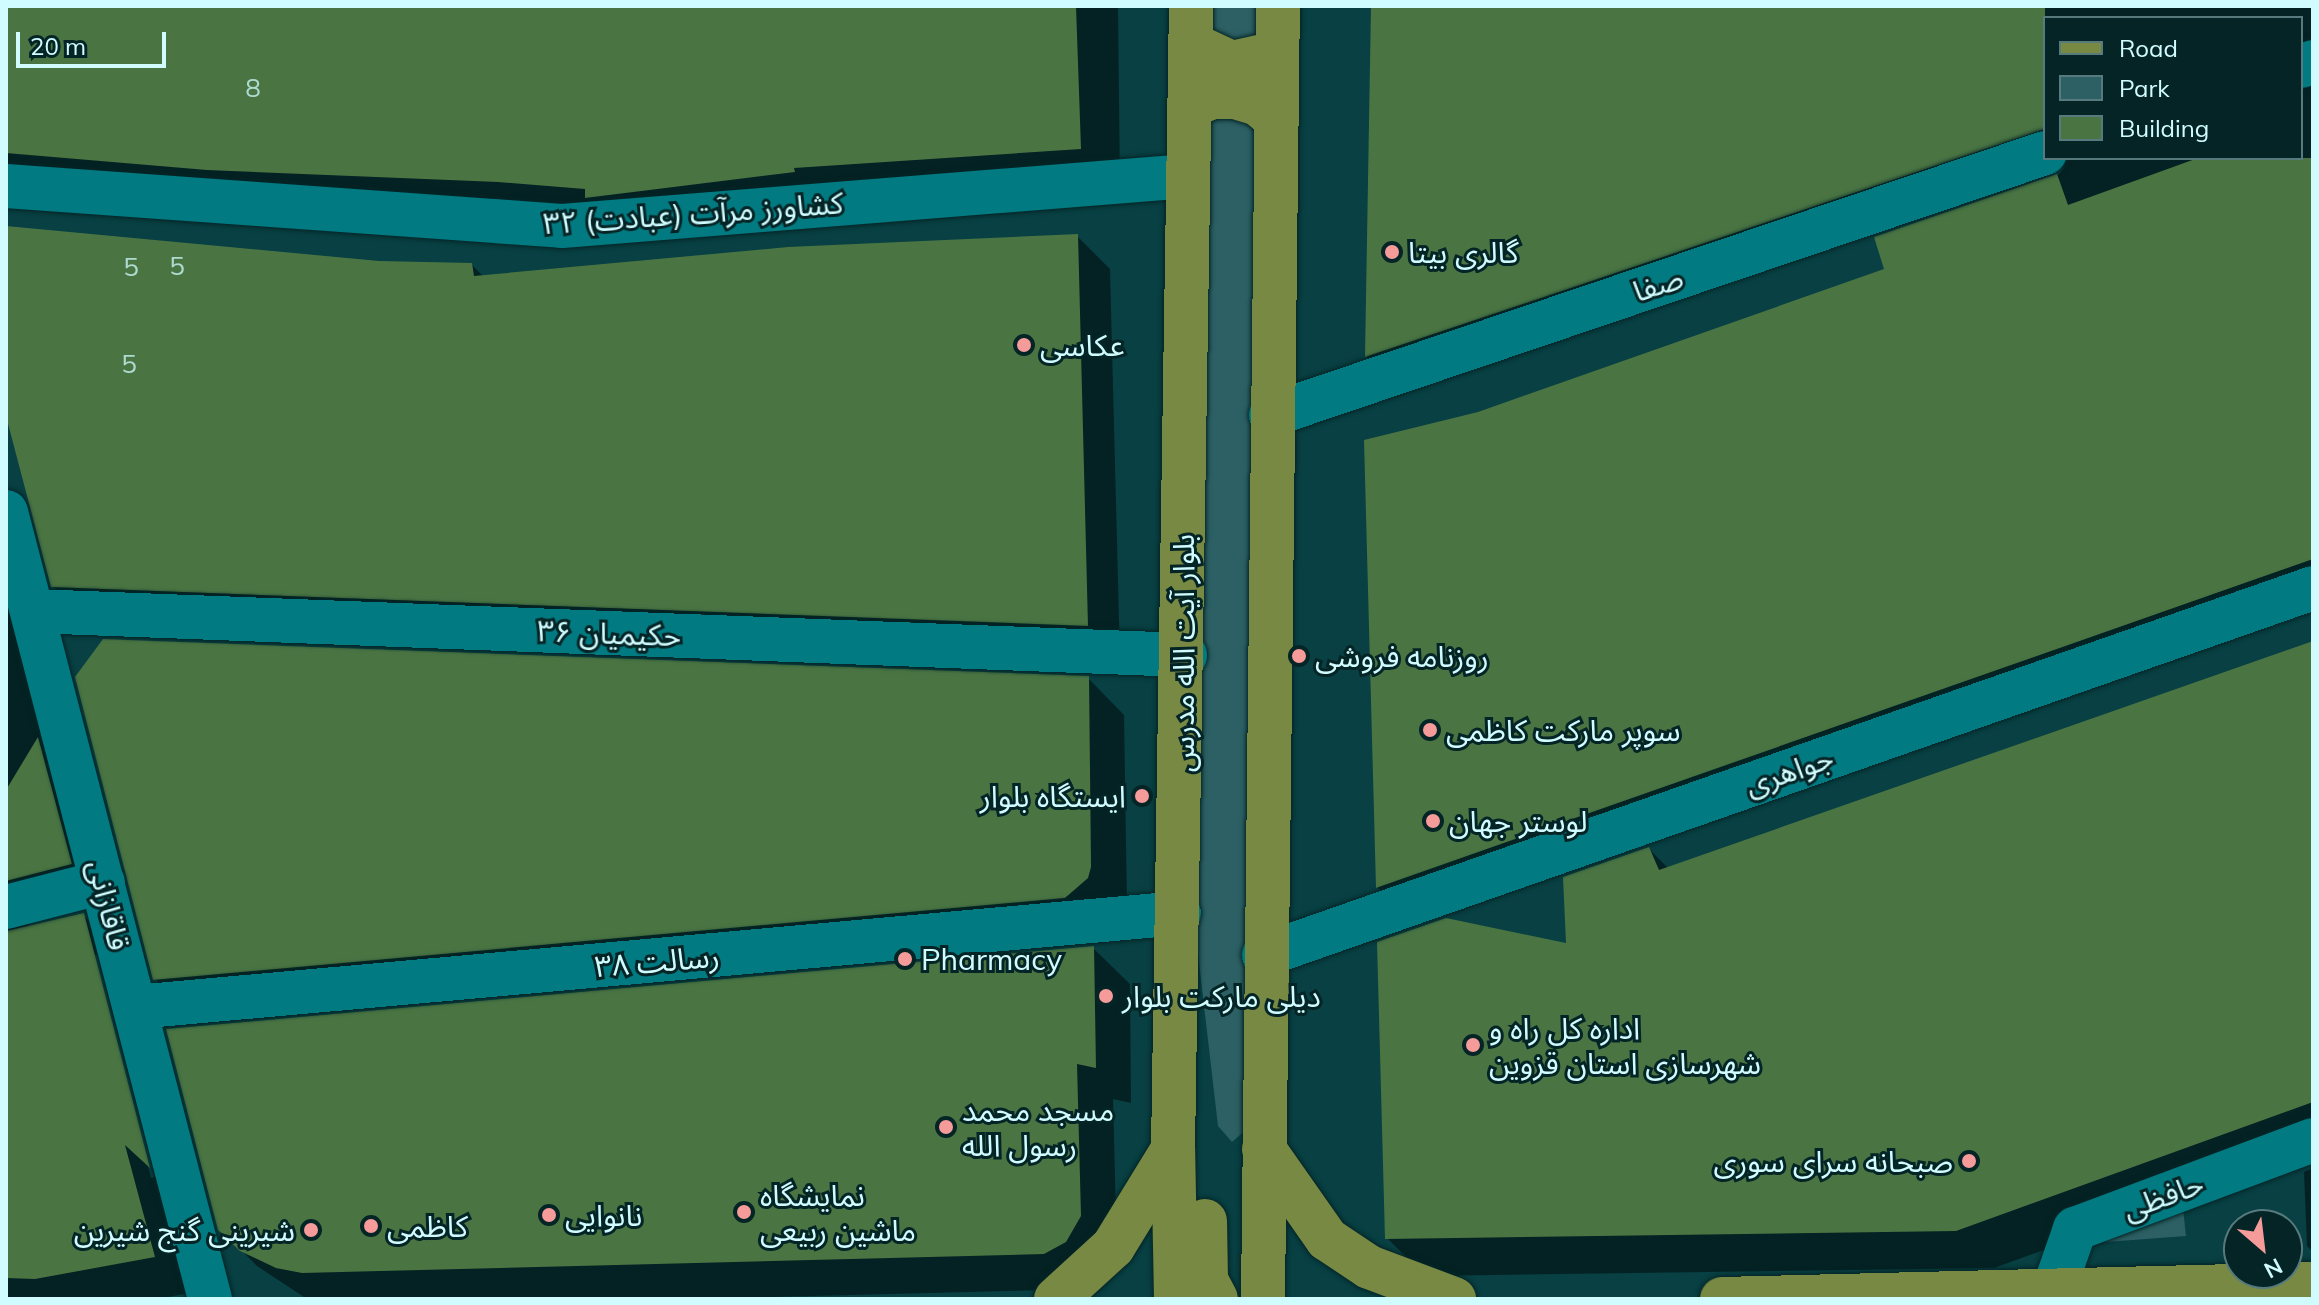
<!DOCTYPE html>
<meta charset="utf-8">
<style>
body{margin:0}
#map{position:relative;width:2319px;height:1305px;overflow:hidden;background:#084043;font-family:Mulish,"Noto Sans Arabic",sans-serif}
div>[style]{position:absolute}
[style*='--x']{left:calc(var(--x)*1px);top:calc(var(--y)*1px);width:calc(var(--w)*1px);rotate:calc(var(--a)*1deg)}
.green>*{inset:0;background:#2c6064}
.shadow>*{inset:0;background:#0007}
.building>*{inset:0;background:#4a7543}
.roads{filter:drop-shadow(0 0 2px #052426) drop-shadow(0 0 2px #052426)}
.minor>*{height:44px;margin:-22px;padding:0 22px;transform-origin:22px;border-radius:22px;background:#017b81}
.major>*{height:44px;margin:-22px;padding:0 22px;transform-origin:22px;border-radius:22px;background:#788943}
.dots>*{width:22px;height:22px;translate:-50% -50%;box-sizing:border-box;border:4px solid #052426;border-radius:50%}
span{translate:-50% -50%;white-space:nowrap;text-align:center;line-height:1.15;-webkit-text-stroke:6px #052426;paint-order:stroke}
.number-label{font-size:26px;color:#aedad0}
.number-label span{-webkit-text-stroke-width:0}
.street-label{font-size:30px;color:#d0fcff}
.poi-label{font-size:30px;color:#d0fcff}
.left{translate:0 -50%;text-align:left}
.right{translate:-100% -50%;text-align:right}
.frame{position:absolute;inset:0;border:8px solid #d0fcff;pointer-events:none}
.legend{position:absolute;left:2043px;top:16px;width:260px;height:144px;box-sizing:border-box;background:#052426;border:2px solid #567a7d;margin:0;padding:10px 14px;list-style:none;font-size:24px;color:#d0fcff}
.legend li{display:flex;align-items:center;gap:16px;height:40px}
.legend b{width:40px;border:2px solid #567a7d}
.north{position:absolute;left:2223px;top:1209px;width:80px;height:80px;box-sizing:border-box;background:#052426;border:2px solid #567a7d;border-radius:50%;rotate:152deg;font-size:22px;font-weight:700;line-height:32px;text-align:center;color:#d0fcff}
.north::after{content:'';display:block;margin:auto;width:28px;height:36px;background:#f59b9a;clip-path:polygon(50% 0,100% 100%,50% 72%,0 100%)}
.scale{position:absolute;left:16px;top:32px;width:150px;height:36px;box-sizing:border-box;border:4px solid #d0fcff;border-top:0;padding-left:10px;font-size:24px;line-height:28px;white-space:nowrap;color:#d0fcff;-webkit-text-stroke:6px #052426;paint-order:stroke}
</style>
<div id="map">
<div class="green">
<div style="clip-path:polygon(1191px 6px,1278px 6px,1277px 53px,1232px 63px)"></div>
<div style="clip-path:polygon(1190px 106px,1276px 119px,1248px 1128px,1232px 1142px,1218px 1126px,1182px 816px)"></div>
<div style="clip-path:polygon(2182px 1199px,2186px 1236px,2106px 1242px,2101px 1229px)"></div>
</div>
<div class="shadow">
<div style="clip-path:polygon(6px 6px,1118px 6px,1120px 188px,626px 236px,6px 188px)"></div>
<div style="clip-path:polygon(evenodd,1373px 6px,2313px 6px,2313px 607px,1413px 922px,1377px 887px,1887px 270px,2055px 178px,2065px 167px,1402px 391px,1367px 356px,1373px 6px,2045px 18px,2301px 18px,2301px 158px,2045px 158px,2045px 18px)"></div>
<div style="clip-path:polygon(6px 227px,379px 263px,472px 265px,484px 277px,1077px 236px,1110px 269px,1120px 658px,86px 619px,53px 586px,6px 395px)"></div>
<div style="clip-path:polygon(evenodd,6px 611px,15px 620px,106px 900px,35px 919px,24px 930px,83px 915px,120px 951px,190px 1293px,157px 1299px,6px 1299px,6px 611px,93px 955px,97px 955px,155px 1177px,151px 1178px,93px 955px)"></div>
<div style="clip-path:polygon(2313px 643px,2313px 1153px,1994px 1268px,1425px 1276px,1387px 1238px,1568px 945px,1649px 849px,1669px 869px)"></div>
<div style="clip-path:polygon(1088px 678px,1124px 715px,1127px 905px,192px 1016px,155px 979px)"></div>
<div style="clip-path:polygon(1093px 948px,1130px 984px,1131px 1103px,1113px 1099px,1117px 1253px,1081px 1289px,698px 1299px,307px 1299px,257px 1266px,220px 1229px)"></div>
<div style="clip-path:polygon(2313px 1168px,2313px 1252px,2307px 1246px,2304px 1172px)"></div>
</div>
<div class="building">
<div style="clip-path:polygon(6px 6px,1076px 6px,1081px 149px,794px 168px,795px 172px,585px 198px,585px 189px,498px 182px,207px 170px,6px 153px)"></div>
<div style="clip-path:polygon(1371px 6px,2045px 6px,2045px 129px,1365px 357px)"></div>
<div style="clip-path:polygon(2198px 158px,2313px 158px,2313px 559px,1376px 888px,1364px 440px,1478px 412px,1884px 269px,1874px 237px,2057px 174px,2068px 205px)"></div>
<div style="clip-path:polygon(6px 226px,379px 261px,472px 263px,474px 276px,788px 247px,1078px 234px,1088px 626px,51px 587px,6px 416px)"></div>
<div style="clip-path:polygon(103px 639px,1089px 676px,1091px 867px,1088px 878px,1065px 898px,153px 980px,75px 677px)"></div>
<div style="clip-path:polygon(2313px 641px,2313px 1102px,1956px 1231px,1385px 1239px,1377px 942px,1446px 918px,1566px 943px,1563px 877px,1649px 847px,1659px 870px)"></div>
<div style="clip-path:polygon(38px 737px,72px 864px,6px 881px,6px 790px)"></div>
<div style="clip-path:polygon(84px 913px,150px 1168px,125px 1145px,155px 1257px,35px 1279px,6px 1278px,6px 931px)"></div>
<div style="clip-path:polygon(1094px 946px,1096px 1068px,1077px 1064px,1081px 1216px,1066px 1242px,1044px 1254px,302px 1273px,276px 1268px,240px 1251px,218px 1230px,166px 1029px)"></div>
</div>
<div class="roads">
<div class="minor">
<div style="--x:2301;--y:66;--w:13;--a:-18"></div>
<div style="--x:6;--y:186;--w:557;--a:4.11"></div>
<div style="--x:562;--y:226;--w:628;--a:-4.57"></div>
<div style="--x:1271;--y:415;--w:817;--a:-18.7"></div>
<div style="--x:6;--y:512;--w:813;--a:75.47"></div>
<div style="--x:33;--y:611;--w:1153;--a:2.19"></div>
<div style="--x:6;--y:907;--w:100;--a:-14.5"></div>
<div style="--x:1264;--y:955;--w:1111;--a:-19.28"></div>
<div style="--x:135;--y:1007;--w:1048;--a:-5.14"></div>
<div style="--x:2053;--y:1292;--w:67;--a:-70.8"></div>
<div style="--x:2075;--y:1229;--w:254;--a:-20.5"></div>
</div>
<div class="major">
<div style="--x:1191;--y:44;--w:45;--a:24.9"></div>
<div style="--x:1232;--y:63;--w:46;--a:-12.5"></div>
<div style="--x:1190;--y:106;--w:24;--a:-22"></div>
<div style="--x:1212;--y:97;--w:23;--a:0"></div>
<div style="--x:1235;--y:97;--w:24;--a:17"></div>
<div style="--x:1258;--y:104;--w:23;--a:40"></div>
<div style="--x:1264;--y:1149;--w:110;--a:55"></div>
<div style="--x:1327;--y:1239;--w:50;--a:33.7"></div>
<div style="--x:1369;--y:1267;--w:91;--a:20.6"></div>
<div style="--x:1205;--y:1221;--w:59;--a:89"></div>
<div style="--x:1206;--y:1280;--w:21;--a:62"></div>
<div style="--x:1056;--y:1299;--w:77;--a:-42.4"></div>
<div style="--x:1113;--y:1247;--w:115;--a:-58.5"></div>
<div style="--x:1176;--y:1299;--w:150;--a:-91.1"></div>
<div style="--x:1173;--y:1149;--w:1143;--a:-89.1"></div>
<div style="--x:1263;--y:1299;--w:1293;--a:-89.34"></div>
<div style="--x:1722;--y:1299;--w:591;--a:-1.45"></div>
</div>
</div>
<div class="dots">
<div style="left:1392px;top:252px;background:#f59b9a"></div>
<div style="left:1024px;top:345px;background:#f59b9a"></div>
<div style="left:1299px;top:656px;background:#f59b9a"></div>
<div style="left:1430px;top:730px;background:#f59b9a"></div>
<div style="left:1142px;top:796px;background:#f59b9a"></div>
<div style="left:1433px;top:821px;background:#f59b9a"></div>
<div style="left:905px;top:959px;background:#f59b9a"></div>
<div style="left:1106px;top:996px;background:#f59b9a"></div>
<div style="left:1473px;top:1045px;background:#f59b9a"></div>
<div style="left:946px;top:1127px;background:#f59b9a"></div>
<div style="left:1969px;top:1161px;background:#f59b9a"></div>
<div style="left:744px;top:1212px;background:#f59b9a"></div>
<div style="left:549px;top:1215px;background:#f59b9a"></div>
<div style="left:371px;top:1226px;background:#f59b9a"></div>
<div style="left:311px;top:1230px;background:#f59b9a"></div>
</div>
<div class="number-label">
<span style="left:253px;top:88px">8</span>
<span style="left:177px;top:266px">5</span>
<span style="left:131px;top:267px">5</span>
<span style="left:129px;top:364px">5</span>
</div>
<div class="street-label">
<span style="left:693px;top:213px;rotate:-4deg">۳۲ کشاورز مرآت (عبادت)</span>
<span style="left:1658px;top:284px;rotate:-19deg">صفا</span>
<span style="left:609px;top:633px;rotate:2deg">۳۶ حکیمیان</span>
<span style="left:1183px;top:653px;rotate:-90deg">بلوار آیت الله مدرس</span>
<span style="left:1789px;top:771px;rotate:-19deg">جواهری</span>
<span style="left:109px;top:905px;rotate:76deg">قاقازانی</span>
<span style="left:657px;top:961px;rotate:-5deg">۳۸ رسالت</span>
<span style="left:2163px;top:1196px;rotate:-20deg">حافظی</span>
</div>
<div class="poi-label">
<span class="left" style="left:1408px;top:252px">گالری بیتا</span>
<span class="left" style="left:1040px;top:345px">عکاسی</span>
<span class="left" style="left:1315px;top:656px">روزنامه فروشی</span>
<span class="left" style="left:1446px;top:730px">سوپر مارکت کاظمی</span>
<span class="right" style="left:1126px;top:796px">ایستگاه بلوار</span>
<span class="left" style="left:1449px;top:821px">لوستر جهان</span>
<span class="left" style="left:921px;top:959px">Pharmacy</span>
<span class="left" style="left:1122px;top:996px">دیلی مارکت بلوار</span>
<span class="left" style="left:1489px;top:1045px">اداره کل راه و<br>شهرسازی استان قزوین</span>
<span class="left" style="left:962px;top:1127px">مسجد محمد<br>رسول الله</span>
<span class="right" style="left:1953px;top:1161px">صبحانه سرای سوری</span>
<span class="left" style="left:760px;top:1212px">نمایشگاه<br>ماشین ربیعی</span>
<span class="left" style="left:565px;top:1215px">نانوایی</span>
<span class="left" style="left:387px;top:1226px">کاظمی</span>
<span class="right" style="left:295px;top:1230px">شیرینی گنج شیرین</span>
</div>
<div class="frame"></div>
<ul class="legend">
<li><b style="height:10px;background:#788943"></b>Road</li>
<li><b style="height:22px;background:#2c6064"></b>Park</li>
<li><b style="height:22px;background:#4a7543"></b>Building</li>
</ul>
<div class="north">N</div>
<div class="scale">20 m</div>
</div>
